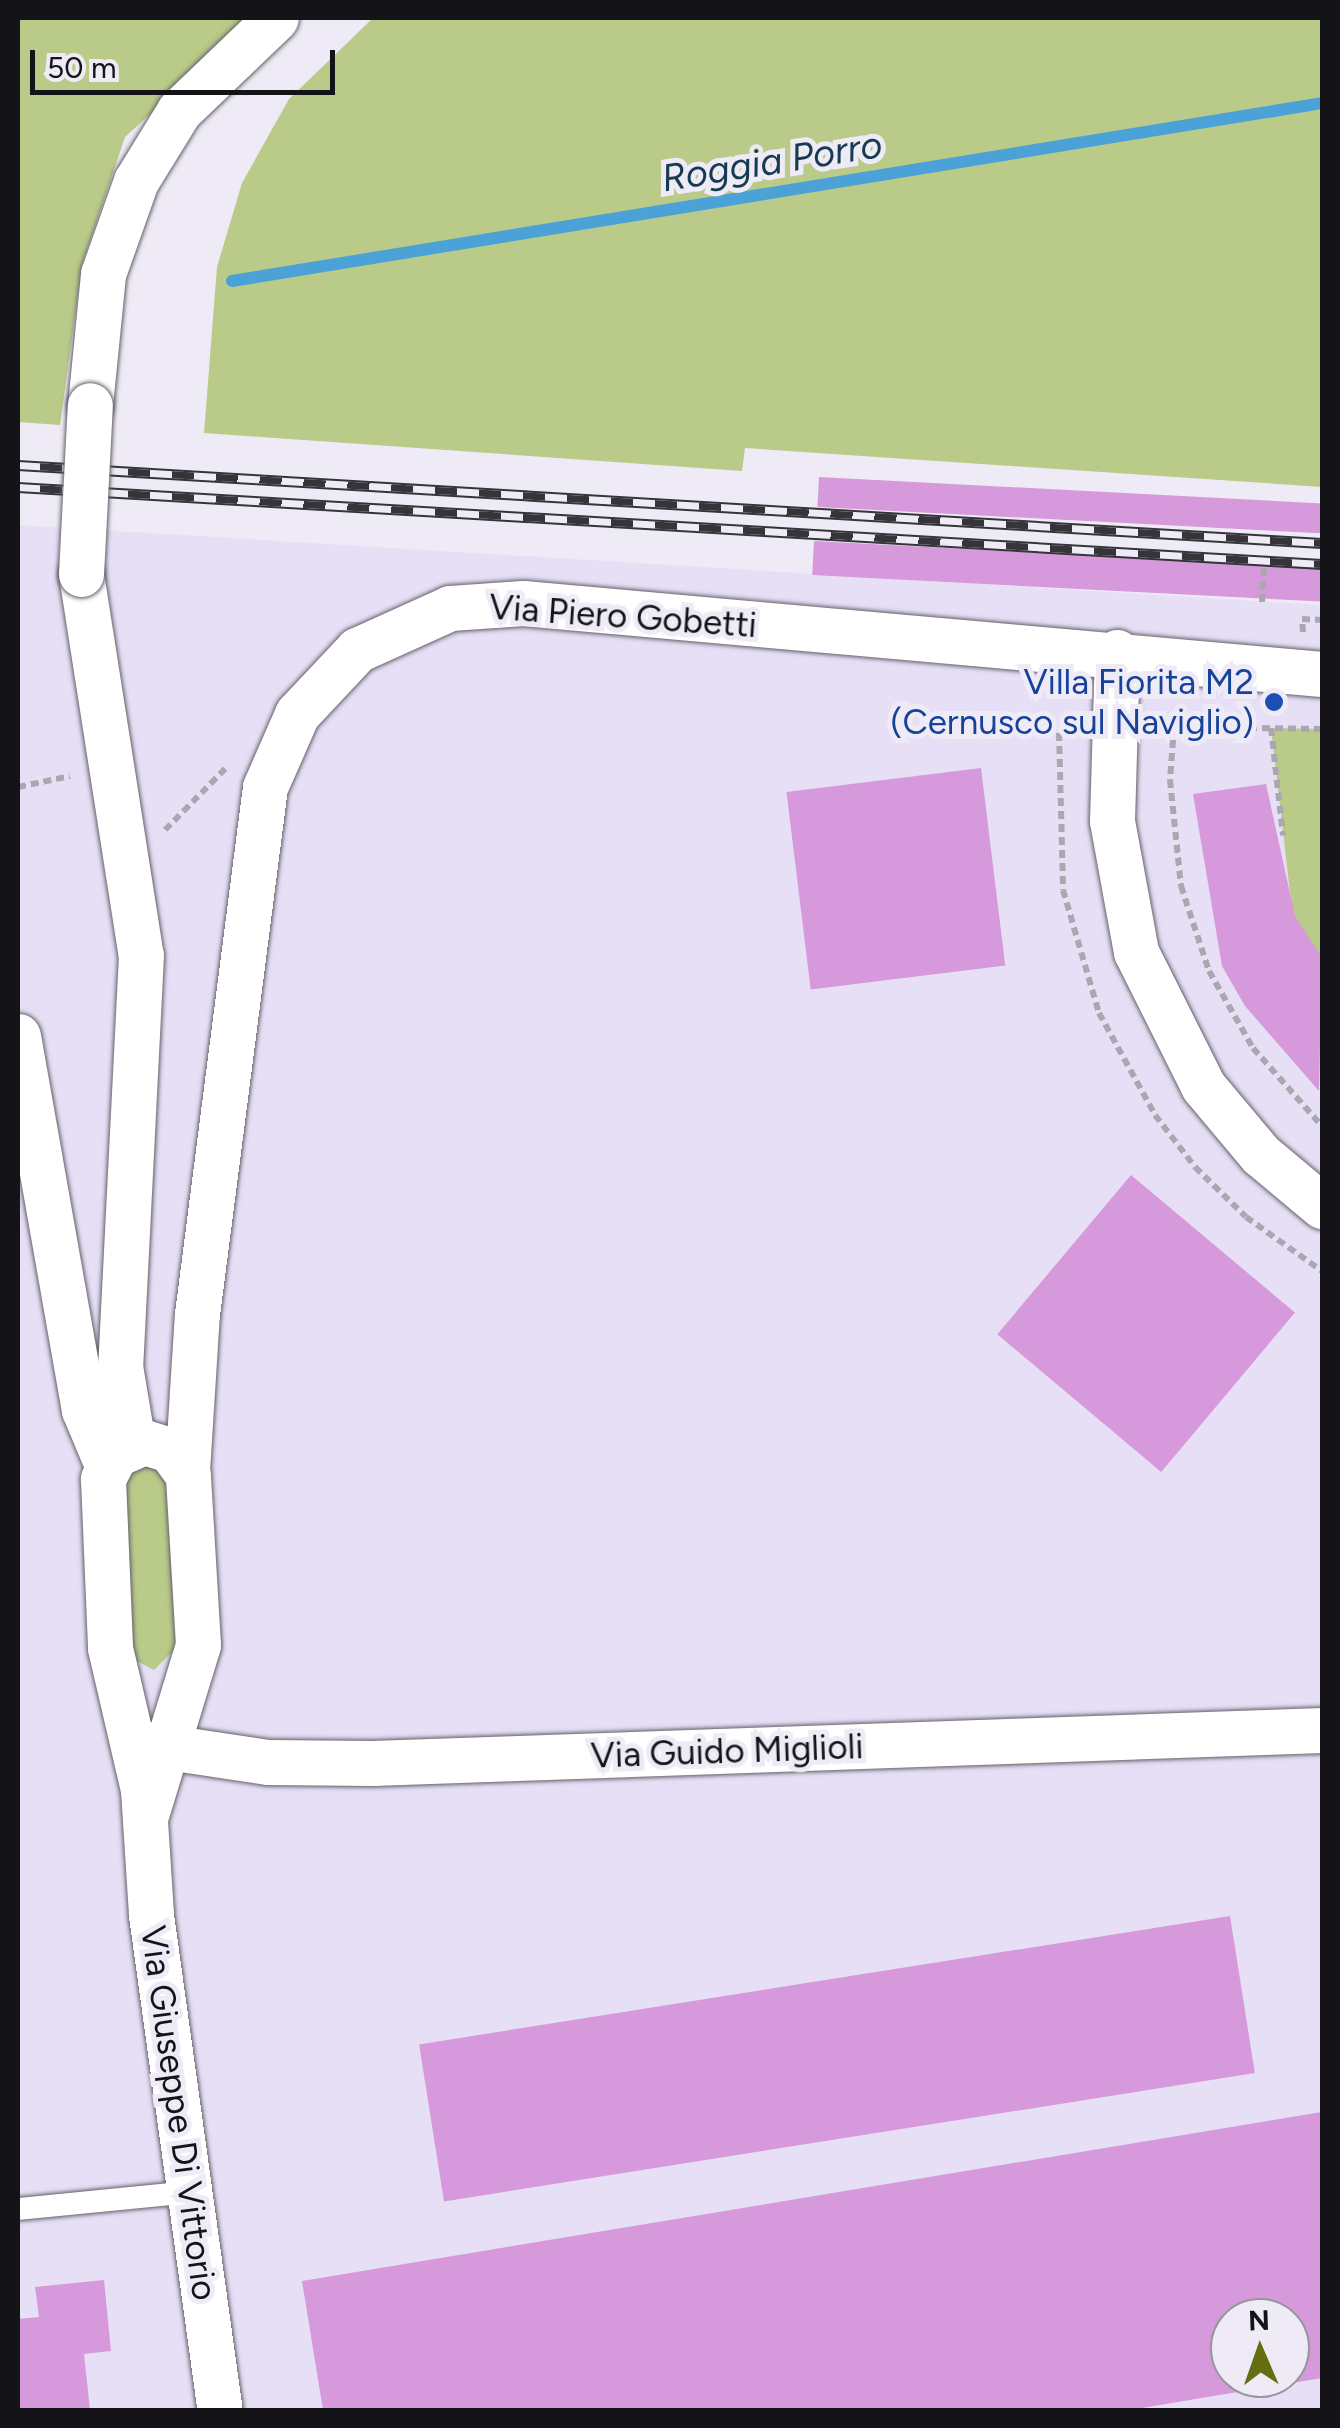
<!DOCTYPE html>
<style>
body{margin:0}
#map{position:relative;width:1340px;height:2428px;overflow:hidden;background:#efebf6;font-family:Figtree,sans-serif}
div>[style]{position:absolute}
[style*='--x']{left:calc(var(--x)*1px);top:calc(var(--y)*1px);width:calc(var(--w)*1px);rotate:calc(var(--a)*1deg)}
.industrial>*{inset:0;background:#e7dff5}
.green>*{inset:0;background:#b9ca89}
.stream>*{height:12px;margin:-6px;padding:0 6px;transform-origin:6px;border-radius:6px;background:#4ba2d6}
.building>*{inset:0;background:#d699db;transform-origin:0 0}
.path>*{height:6px;margin-top:-3px;transform-origin:0;background:repeating-linear-gradient(90deg,#aaa7b0 0 8px,transparent 0 13px)}
.roads{filter:drop-shadow(0 0 2px #64616b) drop-shadow(0 0 2px #64616b)}
.service>*{height:22px;margin:-11px;padding:0 11px;transform-origin:11px;border-radius:11px;background:#fff}
.minor>*{height:45px;margin:-22.5px;padding:0 22.5px;transform-origin:22.5px;border-radius:22.5px;background:#fff}
.rail>*{height:11px;margin-top:-5.5px;transform-origin:0;background:repeating-linear-gradient(90deg,#efebf6 0 22px,#353439 0 44px);box-sizing:border-box;border-block:2px solid #353439}
.bridges{filter:drop-shadow(0 0 2px #64616b) drop-shadow(0 0 2px #64616b)}
.minor-bridge>*{height:45px;margin:-22.5px;padding:0 22.5px;transform-origin:22.5px;border-radius:22.5px;background:#fff}
.dots>*{width:28px;height:28px;translate:-50% -50%;box-sizing:border-box;border:5px solid #efebf6;border-radius:50%}
span{translate:-50% -50%;white-space:nowrap;text-align:center;line-height:1.15;-webkit-text-stroke:10px #efebf6;paint-order:stroke}
.street-label{font-size:35px;color:#141317}
.transit-label{font-size:35px;color:#164399}
.right{translate:-100% -50%;text-align:right}
.water-label{font-size:38px;color:#163b51;font-style:italic}
.frame{position:absolute;inset:0;border:20px solid #141317;pointer-events:none}
.north{position:absolute;left:1210px;top:2298px;width:100px;height:100px;box-sizing:border-box;background:#efebf6;border:2px solid #97959d;border-radius:50%;rotate:358deg;font-size:28px;font-weight:700;line-height:40px;text-align:center;color:#141317}
.north::after{content:'';display:block;margin:auto;width:35px;height:45px;background:#666d11;clip-path:polygon(50% 0,100% 100%,50% 72%,0 100%)}
.scale{position:absolute;left:30px;top:50px;width:305px;height:45px;box-sizing:border-box;border:5px solid #141317;border-top:0;padding-left:12px;font-size:30px;line-height:35px;white-space:nowrap;color:#141317;-webkit-text-stroke:8px #efebf6;paint-order:stroke}
</style>
<div id="map">
<div class="industrial">
<div style="clip-path:polygon(evenodd,18px 525px,1322px 605px,1322px 2410px,18px 2410px,18px 525px,1230px 2318px,1290px 2318px,1290px 2378px,1230px 2378px,1230px 2318px)"></div>
</div>
<div class="green">
<div style="clip-path:polygon(18px 18px,255px 18px,125px 137px,82px 265px,60px 425px,18px 422px)"></div>
<div style="clip-path:polygon(373px 18px,1322px 18px,1322px 487px,745px 448px,742px 471px,204px 433px,217px 267px,242px 183px,289px 99px)"></div>
<div style="clip-path:polygon(1271px 728px,1322px 729px,1322px 971px,1294px 927px)"></div>
<div style="clip-path:polygon(147px 1461px,165px 1475px,177px 1647px,154px 1670px,129px 1657px,120px 1475px)"></div>
</div>
<div class="stream">
<div style="--x:232;--y:281;--w:1104;--a:-9.27"></div>
</div>
<div class="building">
<div style="left:819px;top:477px;width:504px;height:30px;rotate:3deg"></div>
<div style="left:814px;top:541px;width:509px;height:34px;rotate:3deg"></div>
<div style="left:981px;top:768px;width:199px;height:196px;rotate:83deg"></div>
<div style="clip-path:polygon(1266px 784px,1295px 916px,1322px 958px,1319px 1091px,1245px 1006px,1222px 966px,1193px 794px)"></div>
<div style="left:1131px;top:1175px;width:214px;height:208px;rotate:40deg"></div>
<div style="left:1230px;top:1916px;width:159px;height:821px;rotate:81deg"></div>
<div style="clip-path:polygon(evenodd,1322px 2112px,1322px 2378px,1130px 2410px,323px 2410px,302px 2281px,1322px 2112px,1230px 2318px,1290px 2318px,1290px 2378px,1230px 2378px,1230px 2318px)"></div>
<div style="clip-path:polygon(104px 2280px,111px 2351px,84px 2354px,90px 2410px,18px 2410px,18px 2319px,39px 2317px,35px 2287px)"></div>
</div>
<div class="path">
<div style="--x:1262;--y:602;--w:35;--a:-87"></div>
<div style="--x:1303;--y:632;--w:13;--a:-94"></div>
<div style="--x:1302;--y:619;--w:20;--a:3"></div>
<div style="--x:1271;--y:728;--w:108;--a:83.6"></div>
<div style="--x:1322;--y:729;--w:148;--a:-179.2"></div>
<div style="--x:1174;--y:727;--w:53;--a:94.3"></div>
<div style="--x:1170;--y:780;--w:107;--a:84.1"></div>
<div style="--x:1181;--y:886;--w:89;--a:71.8"></div>
<div style="--x:1209;--y:971;--w:89;--a:60.3"></div>
<div style="--x:1253;--y:1048;--w:104;--a:48.5"></div>
<div style="--x:1059;--y:733;--w:157;--a:88.5"></div>
<div style="--x:1063;--y:890;--w:128;--a:73.7"></div>
<div style="--x:1099;--y:1013;--w:116;--a:61.2"></div>
<div style="--x:1155;--y:1115;--w:66;--a:52.4"></div>
<div style="--x:1195;--y:1167;--w:71;--a:44.4"></div>
<div style="--x:1246;--y:1217;--w:93;--a:35.4"></div>
<div style="--x:18;--y:787;--w:53;--a:-11.9"></div>
<div style="--x:165;--y:830;--w:87;--a:-45.5"></div>
</div>
<div class="roads">
<div class="service">
<div style="--x:18;--y:2209;--w:173;--a:-5.6"></div>
</div>
<div class="minor">
<div style="--x:90;--y:405;--w:132;--a:-84.3"></div>
<div style="--x:103;--y:274;--w:99;--a:-70.5"></div>
<div style="--x:136;--y:181;--w:82;--a:-58.4"></div>
<div style="--x:179;--y:111;--w:134;--a:-43.8"></div>
<div style="--x:81;--y:574;--w:386;--a:81.1"></div>
<div style="--x:141;--y:955;--w:412;--a:92.9"></div>
<div style="--x:120;--y:1366;--w:79;--a:80.5"></div>
<div style="--x:1117;--y:652;--w:169;--a:91.7"></div>
<div style="--x:1112;--y:821;--w:133;--a:79.6"></div>
<div style="--x:1136;--y:952;--w:150;--a:63.4"></div>
<div style="--x:1203;--y:1086;--w:90;--a:50"></div>
<div style="--x:1261;--y:1155;--w:80;--a:39.9"></div>
<div style="--x:18;--y:1036;--w:380;--a:80"></div>
<div style="--x:84;--y:1410;--w:60;--a:67.3"></div>
<div style="--x:187;--y:1471;--w:157;--a:-86.4"></div>
<div style="--x:197;--y:1314;--w:531;--a:-82.65"></div>
<div style="--x:265;--y:787;--w:80;--a:-66.3"></div>
<div style="--x:297;--y:714;--w:88;--a:-46.8"></div>
<div style="--x:357;--y:650;--w:102;--a:-24.3"></div>
<div style="--x:450;--y:608;--w:73;--a:-3.9"></div>
<div style="--x:523;--y:603;--w:802;--a:5.08"></div>
<div style="--x:141;--y:1743;--w:128;--a:8.5"></div>
<div style="--x:268;--y:1762;--w:104;--a:0.6"></div>
<div style="--x:372;--y:1763;--w:951;--a:-1.99"></div>
<div style="--x:146;--y:1815;--w:178;--a:-73"></div>
<div style="--x:198;--y:1645;--w:170;--a:-93.4"></div>
<div style="--x:188;--y:1475;--w:31;--a:-126"></div>
<div style="--x:170;--y:1450;--w:27;--a:-163"></div>
<div style="--x:144;--y:1442;--w:32;--a:156"></div>
<div style="--x:115;--y:1455;--w:27;--a:117"></div>
<div style="--x:103;--y:1479;--w:169;--a:87.6"></div>
<div style="--x:110;--y:1648;--w:146;--a:76.9"></div>
<div style="--x:143;--y:1790;--w:125;--a:86.3"></div>
<div style="--x:151;--y:1915;--w:500;--a:82.1"></div>
</div>
</div>
<div class="rail">
<div style="--x:18;--y:465;--w:1306;--a:3.42"></div>
<div style="--x:18;--y:487;--w:1306;--a:3.38"></div>
</div>
<div class="bridges">
<div class="minor-bridge">
<div style="--x:81;--y:574;--w:169;--a:-87"></div>
</div>
</div>
<div class="dots">
<div style="left:1274px;top:702px;background:#1a4fb4"></div>
</div>
<div class="street-label">
<span style="left:623px;top:616px;rotate:4deg">Via Piero Gobetti</span>
<span style="left:727px;top:1751px;rotate:-2deg">Via Guido Miglioli</span>
<span style="left:179px;top:2113px;rotate:82deg">Via Giuseppe Di Vittorio</span>
</div>
<div class="transit-label">
<span class="right" style="left:1254px;top:702px">Villa Fiorita M2<br>(Cernusco sul Naviglio)</span>
</div>
<div class="water-label">
<span style="left:772px;top:162px;rotate:-9deg">Roggia Porro</span>
</div>
<div class="frame"></div>
<div class="north">N</div>
<div class="scale">50 m</div>
</div>
